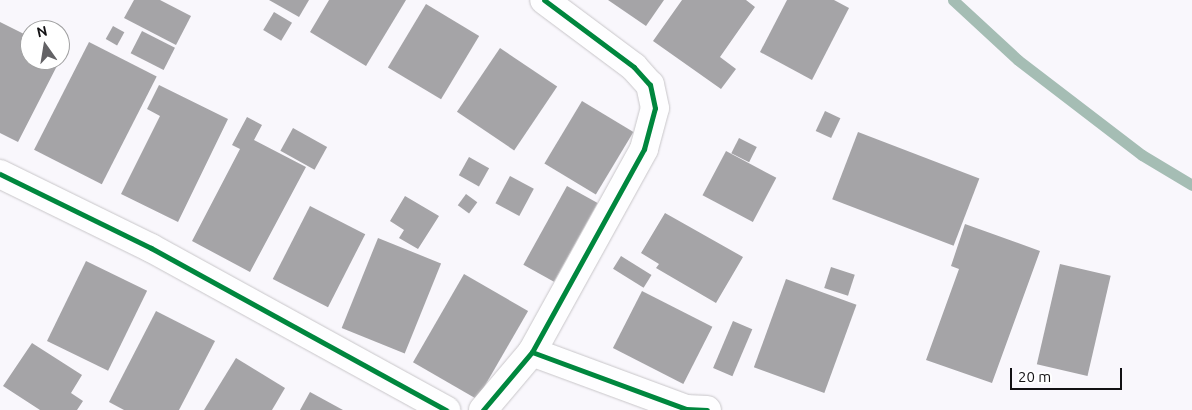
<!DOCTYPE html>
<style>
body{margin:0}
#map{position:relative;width:1192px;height:410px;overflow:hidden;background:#f9f7fc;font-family:Ubuntu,sans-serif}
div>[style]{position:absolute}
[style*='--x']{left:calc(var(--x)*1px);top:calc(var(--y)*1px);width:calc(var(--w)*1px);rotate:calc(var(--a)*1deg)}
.stream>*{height:11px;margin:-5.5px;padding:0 5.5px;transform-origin:5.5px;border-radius:5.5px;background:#a5bdb4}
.building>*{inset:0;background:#a5a4a7;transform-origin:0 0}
.roads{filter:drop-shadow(0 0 1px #c8c6c9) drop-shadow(0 0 1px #c8c6c9)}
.minor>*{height:28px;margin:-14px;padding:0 14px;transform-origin:14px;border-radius:14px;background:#fefeff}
.cycleway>*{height:5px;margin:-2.5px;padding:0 2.5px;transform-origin:2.5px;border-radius:2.5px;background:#00873e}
span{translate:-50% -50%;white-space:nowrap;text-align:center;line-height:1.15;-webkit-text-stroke:5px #fff;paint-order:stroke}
.north{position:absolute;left:20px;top:20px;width:50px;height:50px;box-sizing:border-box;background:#fff;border:1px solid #a0a0a1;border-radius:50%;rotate:347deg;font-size:14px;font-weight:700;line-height:20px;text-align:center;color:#121113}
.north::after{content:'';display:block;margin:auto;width:18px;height:22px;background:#636265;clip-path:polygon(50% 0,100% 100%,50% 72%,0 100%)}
.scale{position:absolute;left:1010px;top:368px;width:112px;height:22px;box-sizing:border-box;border:2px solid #121113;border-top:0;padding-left:6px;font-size:15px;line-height:18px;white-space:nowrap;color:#121113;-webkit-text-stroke:4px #fff;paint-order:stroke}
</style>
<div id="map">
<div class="stream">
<div style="--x:953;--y:0;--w:88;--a:42.7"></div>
<div style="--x:1018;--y:60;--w:156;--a:37.5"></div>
<div style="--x:1142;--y:155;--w:58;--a:31"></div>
</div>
<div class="building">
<div style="clip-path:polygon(134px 0,160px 0,191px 16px,176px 45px,124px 18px)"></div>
<div style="clip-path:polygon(269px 0,309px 0,299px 17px)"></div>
<div style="clip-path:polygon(329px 0,406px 0,366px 66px,310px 32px)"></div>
<div style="clip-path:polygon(608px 0,664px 0,646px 26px)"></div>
<div style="clip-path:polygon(682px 0,746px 0,755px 7px,720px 57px,736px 69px,721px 89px,653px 41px)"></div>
<div style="clip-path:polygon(787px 0,834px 0,849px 8px,812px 80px,760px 52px)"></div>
<div style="left:426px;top:4px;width:62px;height:74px;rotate:31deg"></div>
<div style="left:274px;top:12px;width:21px;height:21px;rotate:31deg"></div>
<div style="clip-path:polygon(0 22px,30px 37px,30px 60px,60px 60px,18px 142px,0 133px)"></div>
<div style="left:113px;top:26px;width:13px;height:15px;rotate:29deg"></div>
<div style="left:142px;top:31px;width:37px;height:25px;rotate:27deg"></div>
<div style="left:89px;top:42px;width:76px;height:121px;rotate:27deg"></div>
<div style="left:500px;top:48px;width:69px;height:77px;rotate:34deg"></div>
<div style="clip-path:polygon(159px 85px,228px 119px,178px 222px,121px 194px,160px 116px,147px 109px)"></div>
<div style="left:582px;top:101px;width:60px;height:73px;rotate:31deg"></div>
<div style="left:825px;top:111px;width:17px;height:22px;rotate:25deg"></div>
<div style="clip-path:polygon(247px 117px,262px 125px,254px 140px,306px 167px,250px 272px,192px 241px,240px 149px,232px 145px)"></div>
<div style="left:293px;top:128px;width:39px;height:26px;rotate:29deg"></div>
<div style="left:858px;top:132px;width:130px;height:72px;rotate:21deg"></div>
<div style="left:739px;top:138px;width:20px;height:17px;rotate:27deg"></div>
<div style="left:726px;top:151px;width:57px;height:50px;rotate:28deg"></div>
<div style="left:469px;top:157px;width:23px;height:21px;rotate:29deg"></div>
<div style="left:510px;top:176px;width:27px;height:31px;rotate:28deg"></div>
<div style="left:567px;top:186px;width:35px;height:90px;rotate:29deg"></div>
<div style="left:466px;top:194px;width:14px;height:14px;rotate:36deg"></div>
<div style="clip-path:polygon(405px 196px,439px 216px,418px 249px,399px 238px,404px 230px,390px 221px)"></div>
<div style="left:310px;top:206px;width:62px;height:82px;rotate:27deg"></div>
<div style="clip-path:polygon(665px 213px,743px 257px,716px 303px,656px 268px,659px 264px,641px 253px)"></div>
<div style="clip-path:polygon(965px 224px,1040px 251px,992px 383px,926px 360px,959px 269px,951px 266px)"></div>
<div style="left:378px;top:238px;width:68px;height:97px;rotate:22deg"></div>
<div style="left:621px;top:256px;width:36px;height:15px;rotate:32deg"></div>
<div style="left:86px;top:261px;width:68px;height:89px;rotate:26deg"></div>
<div style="left:1060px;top:264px;width:52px;height:103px;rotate:13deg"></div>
<div style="left:831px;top:267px;width:25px;height:22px;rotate:18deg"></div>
<div style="left:464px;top:274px;width:74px;height:102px;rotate:30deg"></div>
<div style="left:786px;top:279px;width:75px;height:94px;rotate:20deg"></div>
<div style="left:642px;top:291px;width:79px;height:64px;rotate:27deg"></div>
<div style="clip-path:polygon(156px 311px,215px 341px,179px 410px,124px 410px,109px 402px)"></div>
<div style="left:733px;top:321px;width:21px;height:51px;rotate:23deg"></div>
<div style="clip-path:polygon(32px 343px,82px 375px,71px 393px,83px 401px,77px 410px,40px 410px,3px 386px)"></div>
<div style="clip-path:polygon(236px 358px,285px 388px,272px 410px,204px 410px)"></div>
<div style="clip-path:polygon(310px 392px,343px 410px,300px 410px)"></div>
</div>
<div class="roads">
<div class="minor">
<div style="--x:0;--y:174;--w:168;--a:26.1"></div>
<div style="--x:151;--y:248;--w:337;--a:28.8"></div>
<div style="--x:532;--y:352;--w:164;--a:20.3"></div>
<div style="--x:686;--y:409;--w:21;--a:3"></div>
<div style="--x:483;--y:410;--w:76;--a:-49.8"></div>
<div style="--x:532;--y:352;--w:232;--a:-61.1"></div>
<div style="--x:644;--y:149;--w:42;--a:-75"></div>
<div style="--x:655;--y:108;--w:24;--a:-102"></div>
<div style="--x:650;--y:85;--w:24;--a:-132"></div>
<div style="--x:634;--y:67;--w:112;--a:-143.3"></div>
</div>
</div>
<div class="cycleway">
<div style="--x:0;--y:174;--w:168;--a:26.1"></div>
<div style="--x:151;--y:248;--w:337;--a:28.8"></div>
<div style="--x:532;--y:352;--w:164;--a:20.3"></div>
<div style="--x:686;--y:409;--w:21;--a:3"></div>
<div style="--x:483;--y:410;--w:76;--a:-49.8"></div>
<div style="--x:532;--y:352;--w:232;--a:-61.1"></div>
<div style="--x:644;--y:149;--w:42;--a:-75"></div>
<div style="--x:655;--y:108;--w:24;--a:-102"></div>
<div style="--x:650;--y:85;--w:24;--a:-132"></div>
<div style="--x:634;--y:67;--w:112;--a:-143.3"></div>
</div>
<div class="north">N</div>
<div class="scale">20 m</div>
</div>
